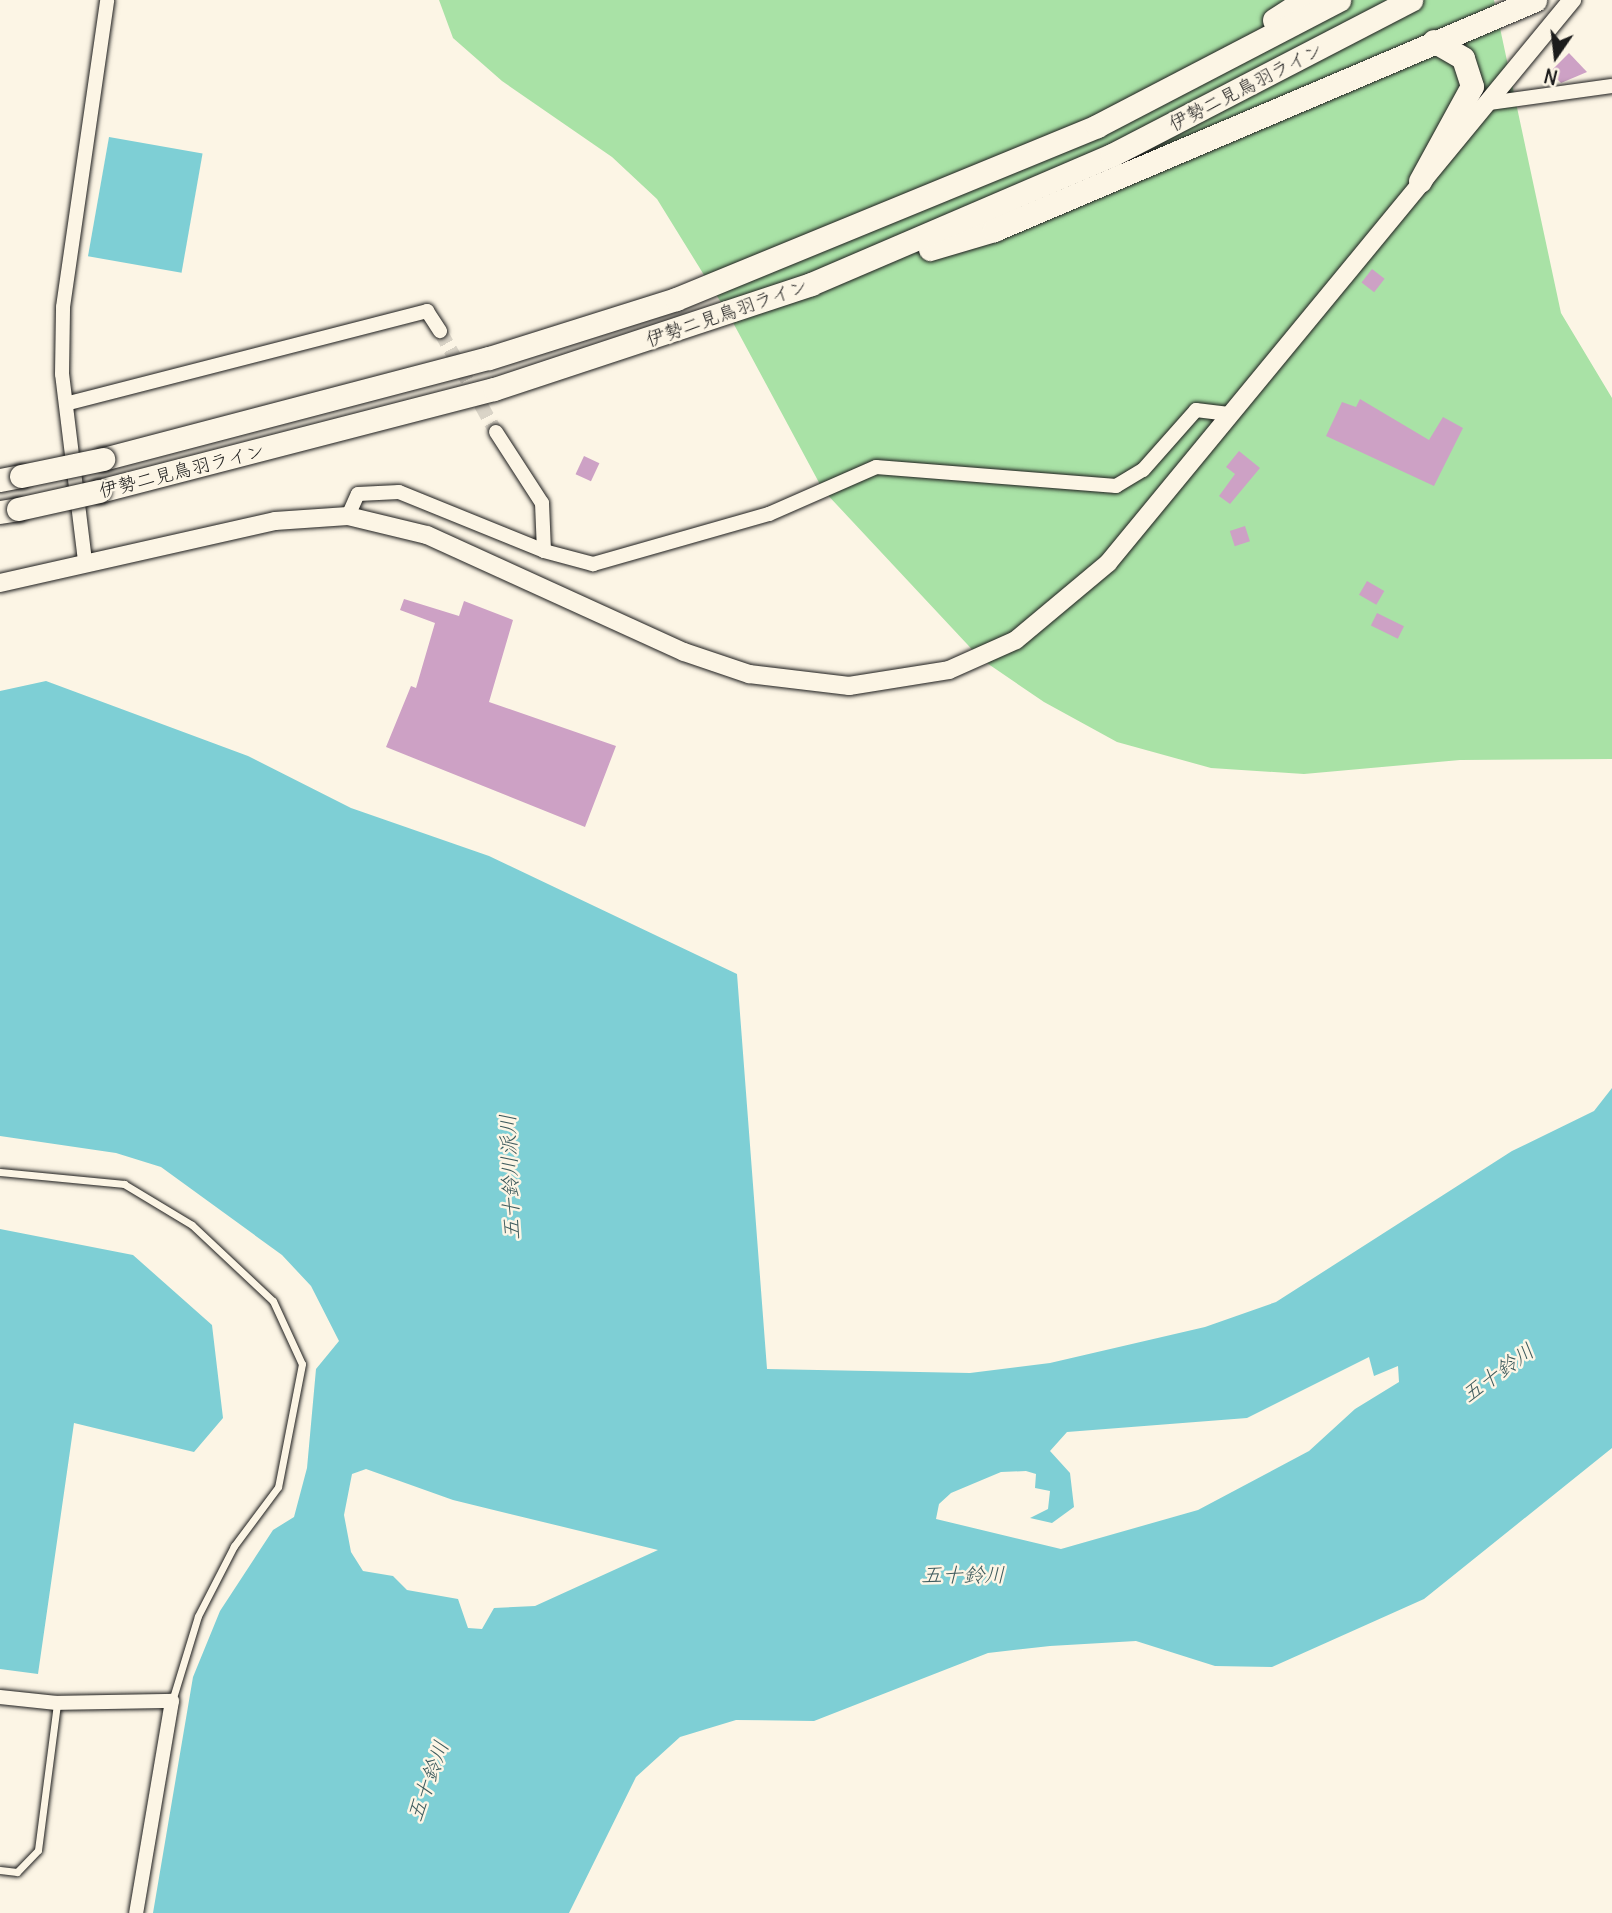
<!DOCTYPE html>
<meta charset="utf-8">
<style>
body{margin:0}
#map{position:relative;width:1612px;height:1913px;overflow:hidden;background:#fcf5e5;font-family:Delius,"Klee One",sans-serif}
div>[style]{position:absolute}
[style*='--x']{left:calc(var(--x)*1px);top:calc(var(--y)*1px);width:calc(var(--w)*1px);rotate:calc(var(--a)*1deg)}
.green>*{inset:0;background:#a9e2a6}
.water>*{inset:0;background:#7ecfd5;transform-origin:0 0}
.building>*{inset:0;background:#cda1c5;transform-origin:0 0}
.minor-tunnel>*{height:14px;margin-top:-7px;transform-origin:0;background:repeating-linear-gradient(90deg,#dad4c7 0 14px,transparent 0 21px)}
.roads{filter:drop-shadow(0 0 2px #1c1c1c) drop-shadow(0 0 2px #1c1c1c)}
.service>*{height:7px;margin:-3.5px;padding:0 3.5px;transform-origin:3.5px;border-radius:3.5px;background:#fcf5e5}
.minor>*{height:14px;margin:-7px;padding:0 7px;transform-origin:7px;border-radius:7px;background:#fcf5e5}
.tertiary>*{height:18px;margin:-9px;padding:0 9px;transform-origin:9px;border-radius:9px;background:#fcf5e5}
.primary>*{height:23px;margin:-11.5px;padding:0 11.5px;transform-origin:11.5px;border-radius:11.5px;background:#fcf5e5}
.bridges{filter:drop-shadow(0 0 2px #1c1c1c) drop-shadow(0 0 2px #1c1c1c)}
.primary-bridge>*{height:23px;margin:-11.5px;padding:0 11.5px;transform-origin:11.5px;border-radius:11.5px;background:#fcf5e5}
span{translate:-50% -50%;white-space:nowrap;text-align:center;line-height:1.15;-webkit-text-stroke:5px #fcf5e5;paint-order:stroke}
.street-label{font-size:19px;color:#1c1c1c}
.water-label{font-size:21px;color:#3e5b5d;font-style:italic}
.north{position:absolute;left:1521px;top:21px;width:70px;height:70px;-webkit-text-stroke:5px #fcf5e5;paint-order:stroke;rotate:194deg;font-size:19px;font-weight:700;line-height:28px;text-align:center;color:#1c1c1c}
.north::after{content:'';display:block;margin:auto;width:24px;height:32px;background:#1c1c1c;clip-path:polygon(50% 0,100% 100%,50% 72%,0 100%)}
</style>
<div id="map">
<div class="green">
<div style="clip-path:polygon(439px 0,1494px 0,1561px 313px,1612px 398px,1612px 759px,1460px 760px,1304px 774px,1211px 768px,1117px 742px,1044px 702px,981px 659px,823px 490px,730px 317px,657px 199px,612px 157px,502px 81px,453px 38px)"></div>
</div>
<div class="water">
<div style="left:109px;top:137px;width:95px;height:121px;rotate:10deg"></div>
<div style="clip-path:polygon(evenodd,46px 681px,248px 756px,351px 808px,489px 856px,737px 974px,767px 1369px,970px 1373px,1050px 1363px,1205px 1327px,1276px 1302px,1512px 1151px,1594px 1111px,1612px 1088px,1612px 1448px,1424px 1599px,1272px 1667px,1215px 1666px,1136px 1641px,1050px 1646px,988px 1653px,814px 1721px,736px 1720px,680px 1737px,636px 1777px,569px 1913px,153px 1913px,193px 1677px,220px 1611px,273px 1530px,294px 1517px,307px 1468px,316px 1369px,339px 1341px,311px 1286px,282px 1255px,161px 1167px,116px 1153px,0 1136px,0 691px,46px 681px,1369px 1357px,1374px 1376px,1398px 1366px,1399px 1382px,1355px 1409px,1309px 1451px,1198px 1510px,1061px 1549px,936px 1519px,939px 1504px,951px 1493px,1001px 1472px,1026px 1471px,1036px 1474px,1035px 1488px,1050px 1491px,1048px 1509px,1030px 1518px,1052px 1523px,1074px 1507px,1070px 1473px,1050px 1451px,1067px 1432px,1247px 1418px,1369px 1357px,46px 681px,366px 1469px,453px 1500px,658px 1550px,535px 1606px,494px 1608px,482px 1629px,468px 1628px,458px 1599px,407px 1590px,393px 1576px,363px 1571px,351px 1552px,344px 1515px,352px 1474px,366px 1469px)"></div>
<div style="clip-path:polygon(0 1229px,133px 1255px,212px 1325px,223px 1418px,194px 1452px,74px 1423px,38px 1674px,0 1669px)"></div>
</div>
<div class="building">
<div style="clip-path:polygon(1569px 53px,1587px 72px,1561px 83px,1550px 72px)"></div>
<div style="left:1372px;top:269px;width:16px;height:17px;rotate:38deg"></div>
<div style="clip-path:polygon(1360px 399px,1429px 440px,1443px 417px,1463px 428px,1434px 486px,1326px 436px,1342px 402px,1356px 407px)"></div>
<div style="clip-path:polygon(1239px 451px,1260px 468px,1230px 504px,1219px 496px,1235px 474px,1226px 467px)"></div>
<div style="left:584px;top:456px;width:17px;height:20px;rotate:25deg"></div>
<div style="left:1245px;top:526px;width:16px;height:16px;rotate:72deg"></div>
<div style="left:1367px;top:581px;width:20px;height:16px;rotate:30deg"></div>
<div style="clip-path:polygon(404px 599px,459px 616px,464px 601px,513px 620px,489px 702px,616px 746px,585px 827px,386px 747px,411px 686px,416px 688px,435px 623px,400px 610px)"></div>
<div style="left:1377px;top:613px;width:30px;height:14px;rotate:26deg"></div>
</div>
<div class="minor-tunnel">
<div style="--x:440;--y:331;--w:115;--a:61"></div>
</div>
<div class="roads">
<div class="service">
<div style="--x:0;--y:1172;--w:125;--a:5.5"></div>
<div style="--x:124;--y:1184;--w:79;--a:31.1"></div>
<div style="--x:192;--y:1225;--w:111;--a:43.2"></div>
<div style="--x:273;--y:1301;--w:69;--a:65.3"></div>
<div style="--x:302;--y:1364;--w:125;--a:101"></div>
<div style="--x:278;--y:1487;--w:74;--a:126.7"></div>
<div style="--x:234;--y:1546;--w:79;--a:117.2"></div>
<div style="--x:198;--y:1616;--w:89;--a:107"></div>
<div style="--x:0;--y:1870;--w:17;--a:7"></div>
<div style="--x:17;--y:1872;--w:30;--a:-46"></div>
<div style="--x:38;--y:1850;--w:148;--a:-82.6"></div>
</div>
<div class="minor">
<div style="--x:1489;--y:103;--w:124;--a:-7.9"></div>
<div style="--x:69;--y:403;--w:370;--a:-14.4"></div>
<div style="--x:427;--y:311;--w:24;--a:57"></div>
<div style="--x:496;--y:432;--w:85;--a:57.1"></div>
<div style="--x:542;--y:503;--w:48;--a:87.6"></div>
<div style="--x:544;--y:551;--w:51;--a:14.9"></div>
<div style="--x:593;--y:564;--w:183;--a:-15.9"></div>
<div style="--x:769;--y:514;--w:117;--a:-23.7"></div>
<div style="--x:876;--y:467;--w:241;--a:4.5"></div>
<div style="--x:1116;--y:486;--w:31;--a:-31"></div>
<div style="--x:1143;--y:470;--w:80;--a:-48.5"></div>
<div style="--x:1196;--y:410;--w:33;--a:7"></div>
<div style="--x:348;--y:516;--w:24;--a:-66"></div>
<div style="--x:358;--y:494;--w:41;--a:-2.8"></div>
<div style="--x:399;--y:492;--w:157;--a:22.1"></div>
<div style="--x:85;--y:561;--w:188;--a:-97"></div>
<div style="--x:62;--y:374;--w:67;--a:-89.1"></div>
<div style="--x:63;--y:307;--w:310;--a:-81.8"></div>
<div style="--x:0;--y:1697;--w:57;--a:6"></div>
<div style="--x:57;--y:1703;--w:115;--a:-1"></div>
<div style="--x:172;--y:1701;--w:215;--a:99.6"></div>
</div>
<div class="tertiary">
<div style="--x:0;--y:583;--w:282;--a:-12.7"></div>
<div style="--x:275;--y:521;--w:73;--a:-3.9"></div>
<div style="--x:348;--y:516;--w:81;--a:13.5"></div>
<div style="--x:427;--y:535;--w:282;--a:24.5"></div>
<div style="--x:684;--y:652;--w:69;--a:18.7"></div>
<div style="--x:749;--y:674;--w:101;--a:6.8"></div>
<div style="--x:849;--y:686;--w:101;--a:-9.1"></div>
<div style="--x:949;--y:670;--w:73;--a:-24.1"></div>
<div style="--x:1016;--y:640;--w:120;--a:-39.9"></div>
<div style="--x:1108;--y:563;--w:730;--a:-50.51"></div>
</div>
<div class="primary">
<div style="--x:1274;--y:20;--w:37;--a:-33"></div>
<div style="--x:1420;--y:181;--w:108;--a:-61.3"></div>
<div style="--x:1472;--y:86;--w:29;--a:-108"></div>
<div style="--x:1463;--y:58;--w:34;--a:-150"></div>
<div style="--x:930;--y:249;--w:67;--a:-16.5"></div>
<div style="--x:994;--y:230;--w:588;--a:-23.03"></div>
<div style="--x:103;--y:459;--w:399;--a:-14.7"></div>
<div style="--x:489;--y:358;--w:196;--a:-17.5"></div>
<div style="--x:676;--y:299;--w:455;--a:-22.3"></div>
<div style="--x:1097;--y:126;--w:273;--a:-27.5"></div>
<div style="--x:0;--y:480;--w:21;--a:-11"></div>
<div style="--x:99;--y:491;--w:408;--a:-14.5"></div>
<div style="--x:494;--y:389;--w:334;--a:-18.3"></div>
<div style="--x:811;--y:284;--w:327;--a:-23.2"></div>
<div style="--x:1112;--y:155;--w:337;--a:-27.4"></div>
<div style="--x:0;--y:512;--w:18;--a:-9"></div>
</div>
</div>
<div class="bridges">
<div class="primary-bridge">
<div style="--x:21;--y:476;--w:84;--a:-11.7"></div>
<div style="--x:18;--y:509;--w:83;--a:-12.5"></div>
</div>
</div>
<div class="street-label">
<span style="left:1246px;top:87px;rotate:-27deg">伊勢二見鳥羽ライン</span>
<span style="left:727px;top:313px;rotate:-19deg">伊勢二見鳥羽ライン</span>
<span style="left:182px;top:471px;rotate:-14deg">伊勢二見鳥羽ライン</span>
</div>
<div class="water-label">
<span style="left:510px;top:1177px;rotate:-92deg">五十鈴川派川</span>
<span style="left:1498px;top:1373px;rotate:-36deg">五十鈴川</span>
<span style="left:963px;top:1575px">五十鈴川</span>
<span style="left:428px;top:1781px;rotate:-70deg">五十鈴川</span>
</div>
<div class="north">N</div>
</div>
